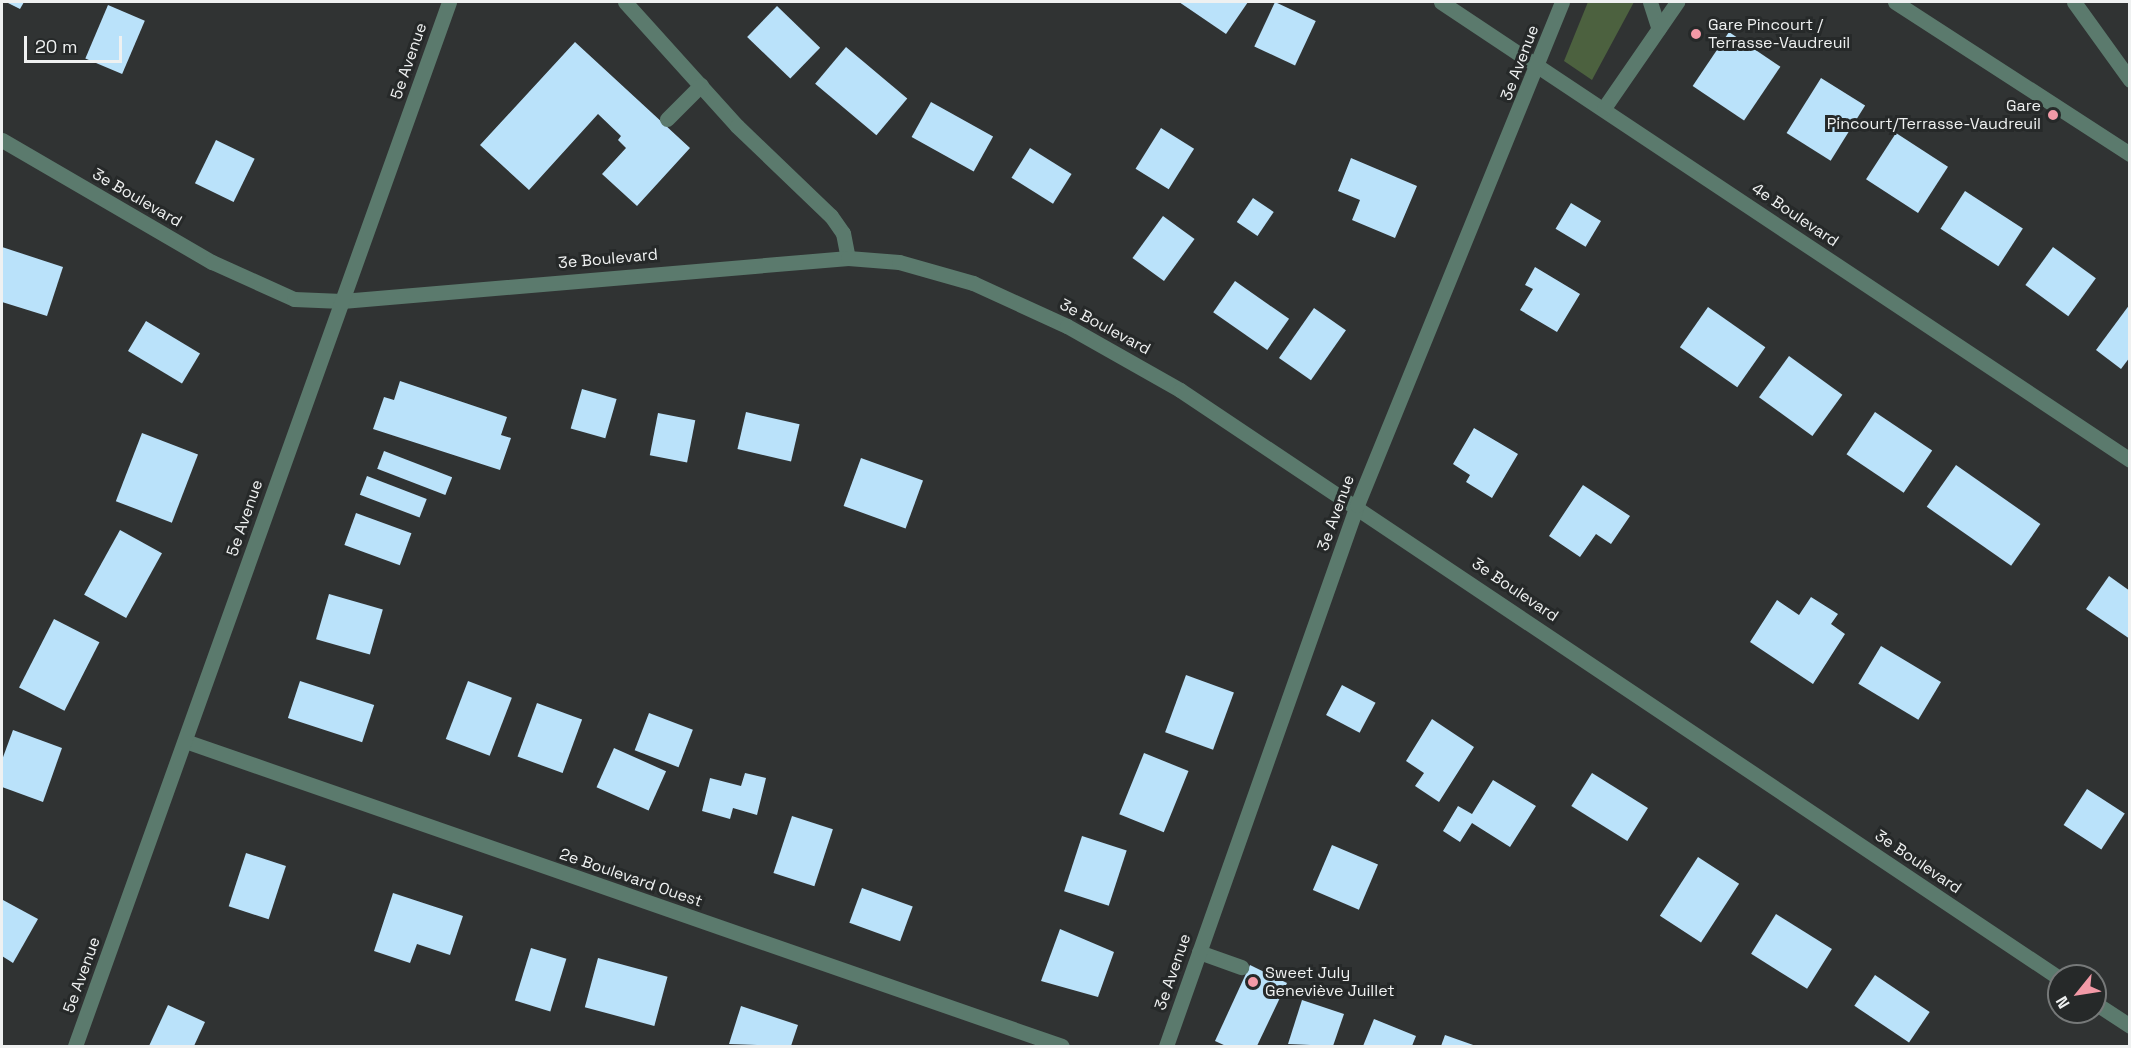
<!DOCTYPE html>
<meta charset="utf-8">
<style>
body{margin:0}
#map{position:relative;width:2131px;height:1048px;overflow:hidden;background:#303333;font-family:"Space Grotesk",sans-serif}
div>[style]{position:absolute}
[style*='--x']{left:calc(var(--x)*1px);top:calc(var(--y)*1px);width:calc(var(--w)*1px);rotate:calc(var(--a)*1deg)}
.green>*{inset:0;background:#4c613f}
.building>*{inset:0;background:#bae2fa;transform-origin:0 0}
.minor>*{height:15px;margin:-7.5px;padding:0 7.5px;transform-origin:7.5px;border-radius:7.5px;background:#5b7a6d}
.dots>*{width:16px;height:16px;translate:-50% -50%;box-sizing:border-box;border:3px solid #262929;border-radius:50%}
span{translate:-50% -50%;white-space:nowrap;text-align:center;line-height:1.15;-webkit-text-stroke:6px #262929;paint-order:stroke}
.poi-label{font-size:16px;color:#eff1f1}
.left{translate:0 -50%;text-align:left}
.right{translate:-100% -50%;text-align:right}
.street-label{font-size:16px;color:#eff1f1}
.frame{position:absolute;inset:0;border:3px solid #eff1f1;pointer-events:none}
.north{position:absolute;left:2047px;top:964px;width:60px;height:60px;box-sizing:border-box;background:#262929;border:2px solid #767979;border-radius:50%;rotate:240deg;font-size:16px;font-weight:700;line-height:24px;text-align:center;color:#eff1f1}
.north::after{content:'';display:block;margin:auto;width:21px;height:27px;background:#f39aa7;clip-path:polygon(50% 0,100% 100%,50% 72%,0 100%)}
.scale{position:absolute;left:24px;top:36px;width:98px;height:27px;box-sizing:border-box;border:3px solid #eff1f1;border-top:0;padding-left:8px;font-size:18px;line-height:21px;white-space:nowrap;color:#eff1f1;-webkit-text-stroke:4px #262929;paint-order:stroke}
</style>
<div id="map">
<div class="green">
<div style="clip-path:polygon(1588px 2px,1634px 2px,1592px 80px,1564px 61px)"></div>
</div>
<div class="building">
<div style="clip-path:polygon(6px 2px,24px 2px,20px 9px)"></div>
<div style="clip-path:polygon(1179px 2px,1248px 2px,1226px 34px)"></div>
<div style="left:1275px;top:2px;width:45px;height:49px;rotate:25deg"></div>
<div style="left:108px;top:5px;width:40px;height:58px;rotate:23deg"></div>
<div style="left:777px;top:6px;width:60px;height:43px;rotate:44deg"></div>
<div style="left:1729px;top:32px;width:62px;height:65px;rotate:34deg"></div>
<div style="clip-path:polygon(575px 42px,690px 148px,637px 206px,602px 174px,626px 148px,618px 140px,621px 136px,598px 114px,529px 190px,480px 145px)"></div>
<div style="left:846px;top:47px;width:80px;height:48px;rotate:40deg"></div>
<div style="left:1821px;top:78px;width:52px;height:65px;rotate:32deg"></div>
<div style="left:931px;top:102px;width:71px;height:40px;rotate:29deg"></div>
<div style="left:1161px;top:128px;width:39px;height:48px;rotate:32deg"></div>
<div style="left:1896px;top:133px;width:62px;height:55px;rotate:33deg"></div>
<div style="left:216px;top:140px;width:43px;height:48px;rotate:26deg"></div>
<div style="left:1030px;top:148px;width:49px;height:35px;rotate:32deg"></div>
<div style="clip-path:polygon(1351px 158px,1417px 186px,1395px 238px,1352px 220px,1360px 200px,1338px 191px)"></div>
<div style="left:1965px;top:191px;width:69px;height:45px;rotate:33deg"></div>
<div style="left:1253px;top:198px;width:25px;height:29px;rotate:34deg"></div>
<div style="left:1571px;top:203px;width:35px;height:30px;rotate:31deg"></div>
<div style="left:1163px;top:216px;width:39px;height:52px;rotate:36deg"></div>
<div style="clip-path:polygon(2px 247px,63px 267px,47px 316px,2px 302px)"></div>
<div style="left:2053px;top:247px;width:53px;height:47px;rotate:36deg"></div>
<div style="clip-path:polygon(1535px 267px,1580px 294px,1557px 332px,1520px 310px,1533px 289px,1525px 285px)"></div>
<div style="left:1235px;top:281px;width:66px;height:38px;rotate:35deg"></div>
<div style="clip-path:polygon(2130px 304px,2130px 357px,2121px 369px,2096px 350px)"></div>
<div style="left:1708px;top:307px;width:70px;height:49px;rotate:35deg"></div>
<div style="left:1314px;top:308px;width:39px;height:61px;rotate:35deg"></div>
<div style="left:146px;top:321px;width:63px;height:35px;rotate:31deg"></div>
<div style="left:1789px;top:356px;width:66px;height:51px;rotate:36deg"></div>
<div style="clip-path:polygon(400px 381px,507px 417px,501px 435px,511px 438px,500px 470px,373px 429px,384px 397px,394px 400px)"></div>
<div style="left:582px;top:389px;width:36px;height:41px;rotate:16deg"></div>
<div style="left:746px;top:412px;width:55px;height:38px;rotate:13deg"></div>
<div style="left:1875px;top:412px;width:69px;height:51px;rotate:34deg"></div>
<div style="left:658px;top:413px;width:38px;height:43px;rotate:11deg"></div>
<div style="clip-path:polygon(1474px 428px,1518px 454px,1492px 498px,1466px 482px,1470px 475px,1453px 464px)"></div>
<div style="left:142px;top:433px;width:60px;height:73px;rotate:21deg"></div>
<div style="left:384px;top:451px;width:73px;height:19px;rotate:21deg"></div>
<div style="left:861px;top:458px;width:66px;height:51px;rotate:20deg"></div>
<div style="left:1956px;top:465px;width:103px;height:51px;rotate:35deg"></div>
<div style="left:367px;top:476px;width:64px;height:20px;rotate:21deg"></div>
<div style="clip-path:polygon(1583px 485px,1630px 516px,1611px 544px,1596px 534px,1580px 557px,1549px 536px)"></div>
<div style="left:356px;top:513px;width:59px;height:34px;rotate:20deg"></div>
<div style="left:120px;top:530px;width:48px;height:74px;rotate:29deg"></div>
<div style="clip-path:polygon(2109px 576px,2130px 591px,2130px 639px,2086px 609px)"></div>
<div style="left:329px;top:594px;width:56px;height:47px;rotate:16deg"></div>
<div style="clip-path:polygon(1811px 597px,1838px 614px,1831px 624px,1845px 634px,1813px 684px,1750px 642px,1777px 600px,1799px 615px)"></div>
<div style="left:54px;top:619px;width:51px;height:77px;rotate:27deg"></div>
<div style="left:1881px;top:646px;width:70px;height:44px;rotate:31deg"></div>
<div style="left:1186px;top:675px;width:51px;height:61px;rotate:20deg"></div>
<div style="left:300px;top:681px;width:78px;height:39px;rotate:18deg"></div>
<div style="left:468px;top:681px;width:47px;height:62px;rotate:21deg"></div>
<div style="left:1342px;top:685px;width:38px;height:34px;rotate:28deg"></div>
<div style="left:537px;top:703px;width:48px;height:57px;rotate:20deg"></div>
<div style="left:649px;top:713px;width:47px;height:40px;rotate:21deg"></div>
<div style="clip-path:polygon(1432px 719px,1474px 747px,1439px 802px,1415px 786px,1424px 773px,1406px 761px)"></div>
<div style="clip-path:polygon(13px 730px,62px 748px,43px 802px,2px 787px,2px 760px)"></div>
<div style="left:614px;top:748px;width:57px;height:43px;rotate:24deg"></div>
<div style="left:1144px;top:753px;width:48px;height:66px;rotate:22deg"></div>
<div style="clip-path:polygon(745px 773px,766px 778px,757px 815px,733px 808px,730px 819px,702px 811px,710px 778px,741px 786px)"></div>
<div style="left:1592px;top:773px;width:66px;height:39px;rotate:32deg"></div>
<div style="clip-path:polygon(1493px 780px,1536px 806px,1510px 847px,1472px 823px,1460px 842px,1443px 831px,1458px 806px,1472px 814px)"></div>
<div style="left:2087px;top:789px;width:45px;height:43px;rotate:33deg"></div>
<div style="left:792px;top:816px;width:43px;height:60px;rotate:18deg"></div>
<div style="left:1082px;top:836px;width:47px;height:58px;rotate:18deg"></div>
<div style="left:1332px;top:845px;width:50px;height:49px;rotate:23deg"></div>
<div style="left:246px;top:853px;width:42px;height:56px;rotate:18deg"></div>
<div style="left:1698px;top:857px;width:49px;height:70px;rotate:33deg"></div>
<div style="left:862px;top:888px;width:54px;height:37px;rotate:20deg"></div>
<div style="clip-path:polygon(393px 893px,463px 916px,450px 955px,417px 944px,410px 963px,374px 951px)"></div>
<div style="clip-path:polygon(3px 900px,38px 919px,13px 963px,2px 956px)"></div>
<div style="left:1776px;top:914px;width:66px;height:47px;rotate:32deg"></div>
<div style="clip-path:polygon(1060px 929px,1114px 952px,1098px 997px,1041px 981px)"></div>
<div style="left:531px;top:948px;width:37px;height:55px;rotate:17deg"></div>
<div style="left:598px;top:958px;width:72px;height:51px;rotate:15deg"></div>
<div style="clip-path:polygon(1250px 965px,1287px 983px,1257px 1046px,1226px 1046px,1215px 1041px)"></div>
<div style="left:1875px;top:975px;width:66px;height:37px;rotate:34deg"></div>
<div style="clip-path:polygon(1302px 1000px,1344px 1014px,1333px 1046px,1288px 1044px)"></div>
<div style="clip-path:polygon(168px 1005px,205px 1022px,194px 1046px,149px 1046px)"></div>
<div style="clip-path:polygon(741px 1006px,798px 1025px,791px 1046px,729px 1044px)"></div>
<div style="clip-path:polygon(1374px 1019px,1416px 1036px,1412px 1046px,1363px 1046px)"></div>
<div style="clip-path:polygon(1445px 1035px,1476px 1046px,1441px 1046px)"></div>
</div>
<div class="minor">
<div style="--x:625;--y:2;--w:167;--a:47.9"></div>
<div style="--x:737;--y:126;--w:130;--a:43.8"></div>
<div style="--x:831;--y:216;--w:21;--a:55"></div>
<div style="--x:843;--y:233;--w:25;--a:79"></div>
<div style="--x:1441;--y:2;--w:827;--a:33.61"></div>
<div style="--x:1650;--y:2;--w:28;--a:72"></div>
<div style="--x:1895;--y:2;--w:280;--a:32.9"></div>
<div style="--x:2074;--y:2;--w:96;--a:54.3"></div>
<div style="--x:1604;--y:108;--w:129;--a:-55.4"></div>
<div style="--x:667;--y:119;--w:48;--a:-45"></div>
<div style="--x:2;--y:140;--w:243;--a:30.2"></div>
<div style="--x:212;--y:262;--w:90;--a:24.3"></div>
<div style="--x:294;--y:299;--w:48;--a:2.4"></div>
<div style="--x:342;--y:301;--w:508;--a:-4.86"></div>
<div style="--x:848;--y:258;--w:51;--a:4.5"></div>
<div style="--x:899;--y:262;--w:77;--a:15.8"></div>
<div style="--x:973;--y:283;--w:103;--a:24.6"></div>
<div style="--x:1067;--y:326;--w:130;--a:29.5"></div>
<div style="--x:1180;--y:390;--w:1058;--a:33.78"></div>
<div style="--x:188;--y:742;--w:925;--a:19.18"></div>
<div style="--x:1199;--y:952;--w:45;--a:19.7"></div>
<div style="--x:2095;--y:1003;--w:42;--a:33.3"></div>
<div style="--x:75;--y:1046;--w:1109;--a:-70.29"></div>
<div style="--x:1166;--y:1046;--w:574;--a:-70.55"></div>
<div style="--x:1357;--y:505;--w:543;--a:-67.83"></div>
</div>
<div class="dots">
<div style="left:1696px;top:34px;background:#f39aa7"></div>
<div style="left:2053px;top:115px;background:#f39aa7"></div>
<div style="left:1253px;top:982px;background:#f39aa7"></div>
</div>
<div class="poi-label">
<span class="left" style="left:1708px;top:34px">Gare Pincourt /<br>Terrasse-Vaudreuil</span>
<span class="right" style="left:2041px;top:115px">Gare<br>Pincourt/Terrasse-Vaudreuil</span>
<span class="left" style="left:1265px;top:982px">Sweet July<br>Geneviève Juillet</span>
</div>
<div class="street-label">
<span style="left:409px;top:61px;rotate:-71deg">5e Avenue</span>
<span style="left:1520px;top:63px;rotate:-69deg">3e Avenue</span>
<span style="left:137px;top:198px;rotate:30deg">3e Boulevard</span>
<span style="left:1795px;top:215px;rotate:34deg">4e Boulevard</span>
<span style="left:608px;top:259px;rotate:-5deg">3e Boulevard</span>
<span style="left:1105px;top:327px;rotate:28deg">3e Boulevard</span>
<span style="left:1336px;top:513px;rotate:-70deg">3e Avenue</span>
<span style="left:245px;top:518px;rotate:-71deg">5e Avenue</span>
<span style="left:1515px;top:590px;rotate:34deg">3e Boulevard</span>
<span style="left:1918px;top:862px;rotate:34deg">3e Boulevard</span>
<span style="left:631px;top:878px;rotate:19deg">2e Boulevard Ouest</span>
<span style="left:1173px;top:972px;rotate:-71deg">3e Avenue</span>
<span style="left:82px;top:975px;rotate:-70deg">5e Avenue</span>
</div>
<div class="frame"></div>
<div class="north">N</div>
<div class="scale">20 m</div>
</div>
